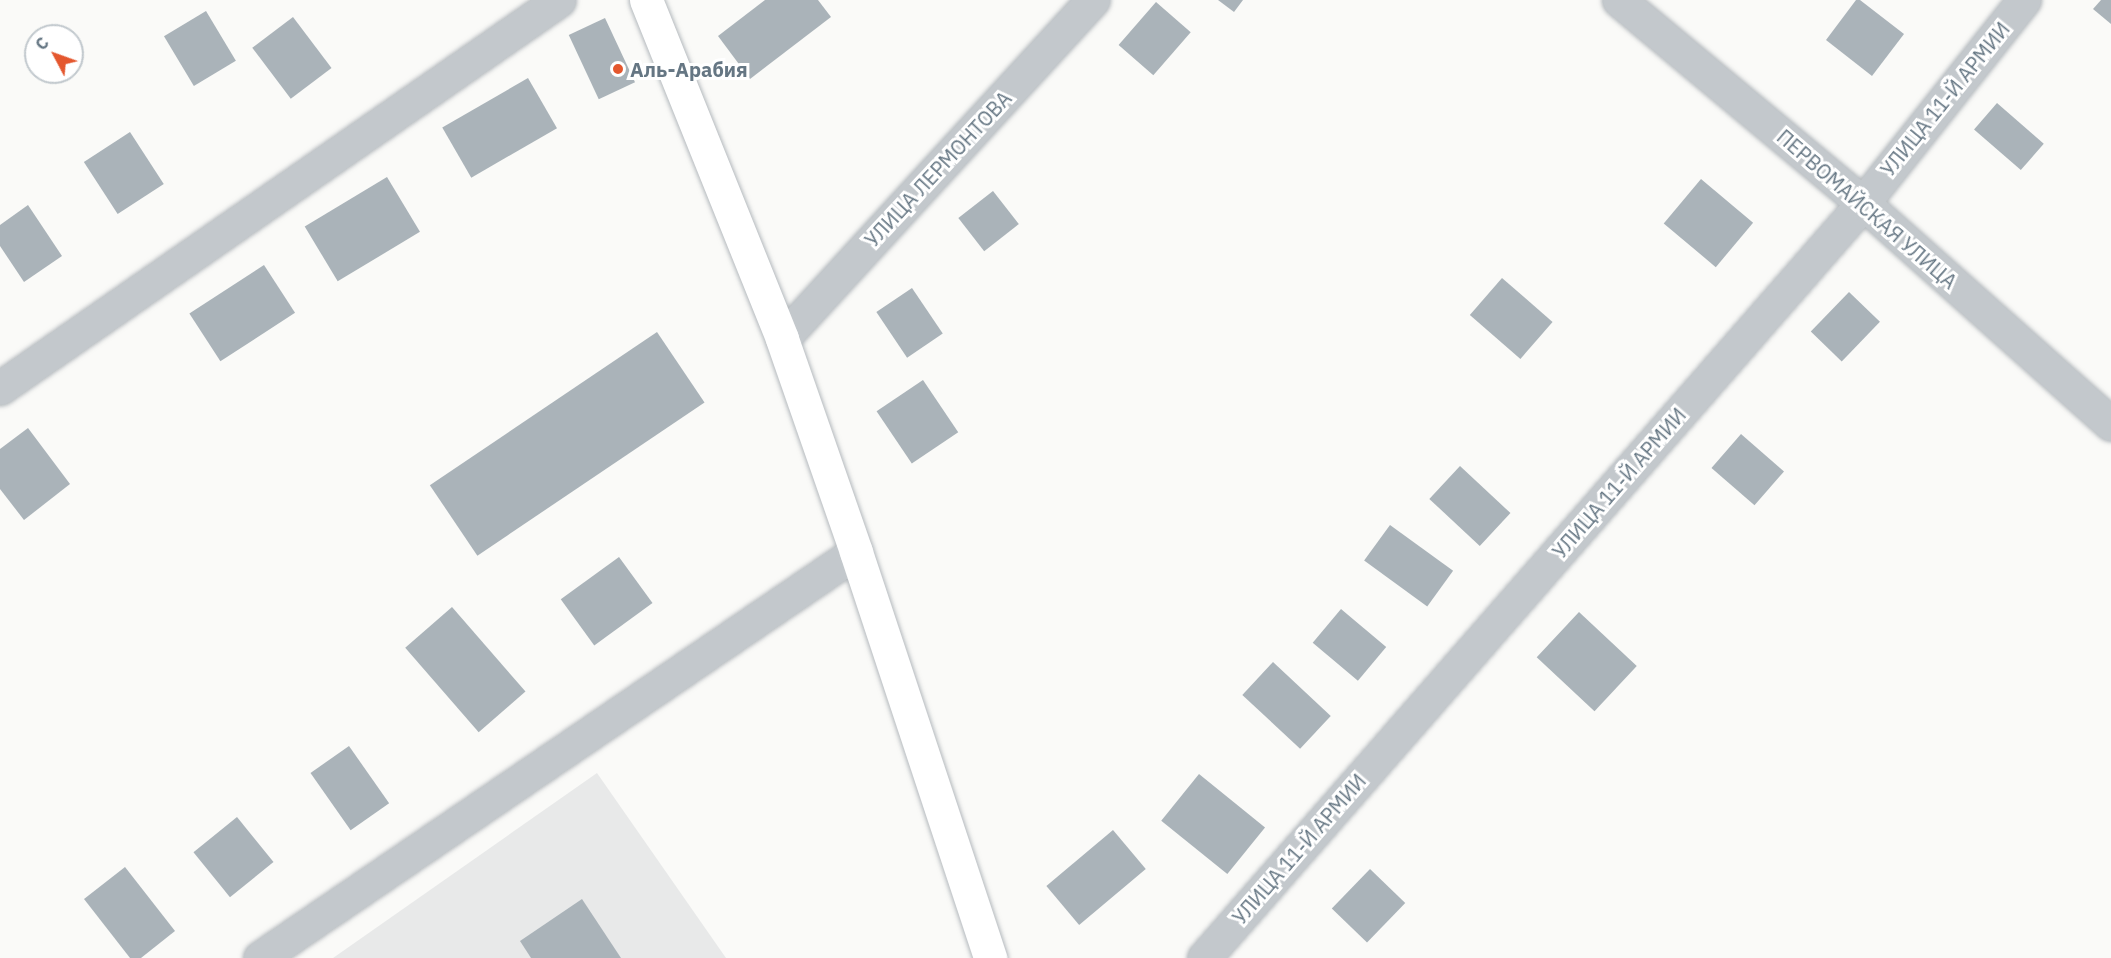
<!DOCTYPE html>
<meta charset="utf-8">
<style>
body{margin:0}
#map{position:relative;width:2111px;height:958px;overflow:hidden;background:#fafaf8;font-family:"IBM Plex Sans",sans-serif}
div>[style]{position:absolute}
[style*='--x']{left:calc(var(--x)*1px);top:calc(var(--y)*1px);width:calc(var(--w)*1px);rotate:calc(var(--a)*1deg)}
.built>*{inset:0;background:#e8e9e9}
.building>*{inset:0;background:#aab3b9;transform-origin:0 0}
.roads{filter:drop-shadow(0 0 2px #b5babe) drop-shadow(0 0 2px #b5babe)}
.minor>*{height:33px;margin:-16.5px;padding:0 16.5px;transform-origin:16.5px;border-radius:16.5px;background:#c3c8cc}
.major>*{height:33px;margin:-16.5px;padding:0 16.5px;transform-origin:16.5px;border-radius:16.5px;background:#fff}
.dots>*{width:16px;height:16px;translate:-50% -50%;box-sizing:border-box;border:3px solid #fff;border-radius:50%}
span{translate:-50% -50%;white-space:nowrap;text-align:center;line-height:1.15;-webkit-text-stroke:6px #fff;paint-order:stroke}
.poi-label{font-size:20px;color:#657683;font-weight:700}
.left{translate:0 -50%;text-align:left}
.street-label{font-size:20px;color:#657683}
.north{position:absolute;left:24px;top:24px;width:60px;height:60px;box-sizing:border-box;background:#fff;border:2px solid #c1c8cd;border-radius:50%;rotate:311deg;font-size:16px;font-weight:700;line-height:24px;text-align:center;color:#657683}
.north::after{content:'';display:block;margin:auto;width:21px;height:27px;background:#e4572e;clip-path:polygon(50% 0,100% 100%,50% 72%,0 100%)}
</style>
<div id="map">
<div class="built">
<div style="clip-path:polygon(597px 773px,726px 958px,333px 958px)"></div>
</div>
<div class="building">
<div style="clip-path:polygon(765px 0,818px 0,831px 17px,750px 79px,718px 36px)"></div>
<div style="clip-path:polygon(1218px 0,1243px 0,1234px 12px)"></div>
<div style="clip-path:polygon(1856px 0,1860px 0,1904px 34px,1872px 76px,1826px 40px)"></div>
<div style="clip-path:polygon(2101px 0,2111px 0,2111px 24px,2093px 9px)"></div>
<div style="left:1156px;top:2px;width:46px;height:57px;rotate:41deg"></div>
<div style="left:206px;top:11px;width:58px;height:49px;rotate:59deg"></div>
<div style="left:293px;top:17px;width:64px;height:51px;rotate:53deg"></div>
<div style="left:605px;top:18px;width:71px;height:40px;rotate:65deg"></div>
<div style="left:528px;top:78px;width:58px;height:99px;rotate:60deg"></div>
<div style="left:1997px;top:103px;width:62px;height:35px;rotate:41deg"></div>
<div style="left:130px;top:132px;width:62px;height:55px;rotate:57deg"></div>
<div style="left:387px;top:177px;width:64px;height:96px;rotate:59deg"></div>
<div style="left:1701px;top:179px;width:68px;height:58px;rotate:40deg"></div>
<div style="left:993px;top:191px;width:42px;height:44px;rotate:52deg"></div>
<div style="clip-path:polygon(28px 205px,62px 256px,24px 282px,0 246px,0 225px)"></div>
<div style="left:264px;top:265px;width:57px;height:89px;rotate:57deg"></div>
<div style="left:1502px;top:278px;width:67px;height:49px;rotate:41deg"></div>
<div style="left:912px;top:288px;width:55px;height:43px;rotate:56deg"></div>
<div style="left:1849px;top:292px;width:43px;height:55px;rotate:44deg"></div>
<div style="left:657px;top:332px;width:85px;height:274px;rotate:56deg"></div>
<div style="left:923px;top:380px;width:63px;height:56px;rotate:56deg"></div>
<div style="clip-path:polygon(28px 428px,70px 484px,24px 520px,0 489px,0 449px)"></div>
<div style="left:1741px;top:434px;width:57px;height:45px;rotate:41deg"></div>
<div style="left:1460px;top:466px;width:69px;height:45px;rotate:43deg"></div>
<div style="left:1390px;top:525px;width:78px;height:44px;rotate:36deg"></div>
<div style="left:619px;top:557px;width:57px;height:72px;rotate:54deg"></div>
<div style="left:452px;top:607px;width:112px;height:62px;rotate:49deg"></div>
<div style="left:1341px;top:609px;width:59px;height:44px;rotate:40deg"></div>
<div style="left:1579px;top:612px;width:79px;height:62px;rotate:43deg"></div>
<div style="left:1273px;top:662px;width:79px;height:45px;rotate:43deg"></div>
<div style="left:349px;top:746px;width:70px;height:47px;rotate:55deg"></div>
<div style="left:1199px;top:774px;width:85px;height:60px;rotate:39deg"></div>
<div style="left:237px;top:817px;width:58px;height:56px;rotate:51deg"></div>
<div style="left:1113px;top:830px;width:51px;height:87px;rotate:50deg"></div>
<div style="clip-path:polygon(125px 867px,175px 931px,141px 958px,130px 958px,84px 899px)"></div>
<div style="left:1370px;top:869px;width:49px;height:55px;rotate:44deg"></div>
<div style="clip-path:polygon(582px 899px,621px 958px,531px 958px,520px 941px)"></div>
</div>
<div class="roads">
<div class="minor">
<div style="--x:1619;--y:0;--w:317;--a:39.8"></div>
<div style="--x:1863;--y:203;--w:332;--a:41.7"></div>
<div style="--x:782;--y:339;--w:460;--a:-47.5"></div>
<div style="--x:0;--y:388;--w:680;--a:-34.76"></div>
<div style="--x:260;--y:958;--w:721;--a:-34.26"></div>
<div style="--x:1204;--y:958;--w:1002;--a:-48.88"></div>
<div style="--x:1863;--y:203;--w:259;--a:-51.6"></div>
</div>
<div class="major">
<div style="--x:646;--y:0;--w:365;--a:68.1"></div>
<div style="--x:782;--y:339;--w:225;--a:70.8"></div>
<div style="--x:856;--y:552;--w:428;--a:71.7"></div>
</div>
</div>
<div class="dots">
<div style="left:618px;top:69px;background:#e4572e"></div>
</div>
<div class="poi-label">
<span class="left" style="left:630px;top:69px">Аль-Арабия</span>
</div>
<div class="street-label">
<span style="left:1945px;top:99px;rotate:-51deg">УЛИЦА 11-Й АРМИИ</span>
<span style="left:938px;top:169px;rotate:-47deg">УЛИЦА ЛЕРМОНТОВА</span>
<span style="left:1867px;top:209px;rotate:41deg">ПЕРВОМАЙСКАЯ УЛИЦА</span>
<span style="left:1619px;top:483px;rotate:-49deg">УЛИЦА 11-Й АРМИИ</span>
<span style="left:1299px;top:849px;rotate:-49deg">УЛИЦА 11-Й АРМИИ</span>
</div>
<div class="north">С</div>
</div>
